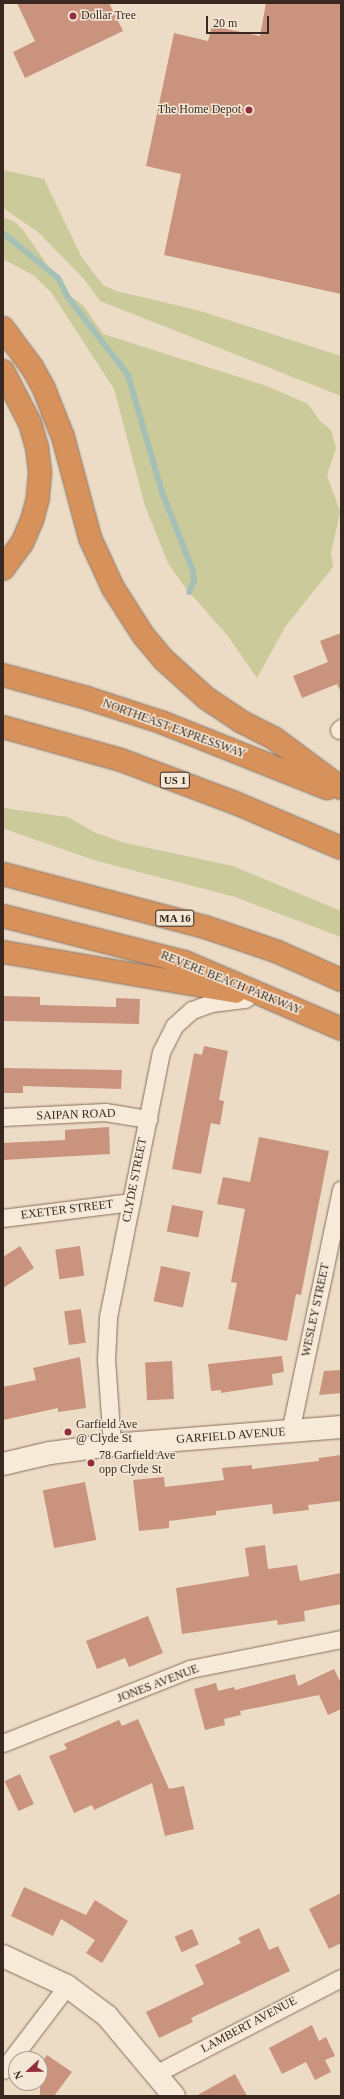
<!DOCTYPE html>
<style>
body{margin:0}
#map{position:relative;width:344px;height:2099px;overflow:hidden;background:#ecdcc6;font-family:"Times New Roman",serif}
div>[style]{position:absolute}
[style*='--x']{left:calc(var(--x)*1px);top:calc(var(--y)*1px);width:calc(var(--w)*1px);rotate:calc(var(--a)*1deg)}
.green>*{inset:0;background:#caca9a}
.stream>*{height:6px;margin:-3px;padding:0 3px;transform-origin:3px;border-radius:3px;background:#a7c0b6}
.building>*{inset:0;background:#c9937e;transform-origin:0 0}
.roads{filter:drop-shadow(0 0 1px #876e5d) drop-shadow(0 0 1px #876e5d)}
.street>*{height:17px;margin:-8.5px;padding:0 8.5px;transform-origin:8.5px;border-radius:8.5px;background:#f7ead9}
.secondary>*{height:22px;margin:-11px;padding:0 11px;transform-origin:11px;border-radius:11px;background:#f7ead9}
.highway>*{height:22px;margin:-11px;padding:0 11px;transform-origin:11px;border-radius:11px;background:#d7915b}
.dots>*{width:11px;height:11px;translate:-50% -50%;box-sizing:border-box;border:2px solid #f4e7d5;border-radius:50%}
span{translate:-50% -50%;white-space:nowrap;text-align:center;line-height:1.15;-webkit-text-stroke:3px #f4e7d5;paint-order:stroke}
.shield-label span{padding:1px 3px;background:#f4e7d5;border:1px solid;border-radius:3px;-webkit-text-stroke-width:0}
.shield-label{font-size:11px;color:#382820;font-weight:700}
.poi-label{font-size:12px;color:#382820}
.left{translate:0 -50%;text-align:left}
.right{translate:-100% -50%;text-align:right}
.street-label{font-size:12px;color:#382820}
.frame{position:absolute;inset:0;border:4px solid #382820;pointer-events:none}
.north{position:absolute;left:8px;top:2051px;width:40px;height:40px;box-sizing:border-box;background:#f4e7d5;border:1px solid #a99b8d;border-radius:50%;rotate:248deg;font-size:11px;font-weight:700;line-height:16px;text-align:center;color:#382820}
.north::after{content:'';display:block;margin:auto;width:14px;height:18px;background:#932f3d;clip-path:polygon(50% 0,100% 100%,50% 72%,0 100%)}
.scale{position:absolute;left:206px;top:16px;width:63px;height:18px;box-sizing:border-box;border:2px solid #382820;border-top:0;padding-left:5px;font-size:12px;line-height:14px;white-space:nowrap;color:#382820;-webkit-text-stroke:3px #f4e7d5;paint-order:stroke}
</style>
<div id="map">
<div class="green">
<div style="clip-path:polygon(3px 170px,44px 179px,82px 258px,103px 285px,116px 291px,197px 310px,341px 356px,341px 396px,100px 301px,84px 279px,38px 232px,3px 208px)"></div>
<div style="clip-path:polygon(3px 217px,15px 222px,23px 230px,68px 295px,83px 305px,103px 334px,267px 386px,308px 404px,320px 421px,331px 430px,336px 448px,327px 475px,340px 512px,331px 553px,333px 567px,285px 627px,257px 678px,227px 635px,184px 586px,168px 563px,145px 506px,114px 389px,51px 292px,33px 275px,3px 259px)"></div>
<div style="clip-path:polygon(3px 808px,68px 817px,96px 833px,125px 843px,233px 866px,341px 911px,341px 937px,235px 897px,97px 861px,13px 832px,3px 828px)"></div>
</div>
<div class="stream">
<div style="--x:3;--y:233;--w:71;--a:39.3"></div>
<div style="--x:58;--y:278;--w:20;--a:63"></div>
<div style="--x:67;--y:296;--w:100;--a:52.3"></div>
<div style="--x:128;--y:375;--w:122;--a:73.8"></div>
<div style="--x:162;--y:492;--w:85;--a:68.6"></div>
<div style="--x:193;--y:571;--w:10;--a:84"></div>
<div style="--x:194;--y:581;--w:12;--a:114"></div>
</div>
<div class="building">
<div style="clip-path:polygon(17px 3px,109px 3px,123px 31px,25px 78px,13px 52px,35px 41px)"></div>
<div style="clip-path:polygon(266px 3px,341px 3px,341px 294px,164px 255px,181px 174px,146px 166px,174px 33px,208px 41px,212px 26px,260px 36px)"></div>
<div style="clip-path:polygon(341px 633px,341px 692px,337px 684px,302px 698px,293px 676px,328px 662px,320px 641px)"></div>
<div style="clip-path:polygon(3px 996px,40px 997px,40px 1005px,116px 1007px,116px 998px,140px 999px,139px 1024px,3px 1021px)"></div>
<div style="clip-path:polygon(204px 1046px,228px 1051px,219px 1100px,224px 1101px,220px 1125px,211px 1123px,201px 1174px,172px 1169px,194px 1053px,202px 1055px)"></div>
<div style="clip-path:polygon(3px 1068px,122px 1070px,121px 1089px,23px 1086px,23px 1093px,3px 1093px)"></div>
<div style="clip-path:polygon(109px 1127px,110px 1154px,3px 1160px,3px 1143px,65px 1140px,65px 1130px)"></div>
<div style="clip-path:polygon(259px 1137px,329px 1151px,301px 1295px,296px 1294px,287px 1341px,228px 1329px,237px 1283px,231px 1282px,245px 1209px,217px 1204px,223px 1177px,250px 1182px)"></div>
<div style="left:172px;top:1205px;width:32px;height:27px;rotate:11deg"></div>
<div style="clip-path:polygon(20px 1246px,34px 1268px,3px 1288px,3px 1257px)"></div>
<div style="left:80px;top:1246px;width:30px;height:25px;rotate:82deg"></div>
<div style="left:161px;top:1266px;width:30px;height:36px;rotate:12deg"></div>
<div style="left:81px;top:1309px;width:34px;height:17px;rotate:82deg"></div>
<div style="clip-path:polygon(282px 1356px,284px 1372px,272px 1374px,273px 1385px,221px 1393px,221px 1390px,211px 1391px,208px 1364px)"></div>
<div style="clip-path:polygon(80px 1357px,86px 1408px,58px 1412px,58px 1408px,3px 1420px,3px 1387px,36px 1380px,33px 1368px)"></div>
<div style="left:172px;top:1361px;width:38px;height:27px;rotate:87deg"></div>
<div style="clip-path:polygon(341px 1370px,341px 1393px,319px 1395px,324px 1371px)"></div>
<div style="clip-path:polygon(341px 1455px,341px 1501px,308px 1505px,309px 1510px,273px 1514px,272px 1504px,216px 1511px,216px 1515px,169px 1521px,169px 1528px,139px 1531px,133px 1480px,164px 1477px,165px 1487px,224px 1480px,222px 1468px,252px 1465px,252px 1469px,319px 1461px,319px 1458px)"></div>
<div style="left:85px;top:1482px;width:59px;height:43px;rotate:79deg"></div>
<div style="clip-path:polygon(265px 1545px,268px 1569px,297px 1565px,300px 1581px,341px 1573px,341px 1604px,304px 1611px,305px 1621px,278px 1625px,277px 1620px,182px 1634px,176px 1588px,249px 1576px,245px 1548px)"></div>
<div style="clip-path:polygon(148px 1616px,163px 1653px,129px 1667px,125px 1658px,97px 1669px,86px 1641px)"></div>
<div style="clip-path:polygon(334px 1669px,341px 1683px,341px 1709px,328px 1715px,319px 1695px,240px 1711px,241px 1715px,224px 1719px,225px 1725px,205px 1730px,194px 1689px,216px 1683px,218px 1691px,234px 1687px,235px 1690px,295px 1674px,298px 1686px)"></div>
<div style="clip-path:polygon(138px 1719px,169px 1789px,184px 1786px,194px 1829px,165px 1836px,152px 1783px,94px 1810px,92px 1805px,74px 1813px,49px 1756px,67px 1749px,64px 1744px,119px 1720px,122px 1726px)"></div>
<div style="left:20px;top:1774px;width:33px;height:17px;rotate:65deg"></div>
<div style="clip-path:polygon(24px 1887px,86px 1915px,95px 1900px,128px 1921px,102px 1963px,86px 1953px,95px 1940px,61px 1919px,53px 1936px,11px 1916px)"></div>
<div style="clip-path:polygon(341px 1893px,341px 1943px,329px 1949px,309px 1909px)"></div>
<div style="clip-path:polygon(259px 1928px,269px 1950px,278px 1946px,290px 1971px,191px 2018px,193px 2022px,159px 2038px,146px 2012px,204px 1984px,195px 1965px,241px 1943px,238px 1938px)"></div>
<div style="left:192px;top:1929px;width:17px;height:19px;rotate:66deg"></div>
<div style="clip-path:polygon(312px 2025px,319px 2041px,326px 2037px,335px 2056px,325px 2060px,331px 2072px,315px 2080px,306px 2062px,282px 2074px,269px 2048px)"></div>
<div style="clip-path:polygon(47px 2055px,72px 2072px,54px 2096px,40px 2096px,40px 2064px)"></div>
<div style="clip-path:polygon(235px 2074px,247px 2096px,196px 2096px)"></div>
</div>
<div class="roads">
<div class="street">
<div style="--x:339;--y:730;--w:3;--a:-45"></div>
<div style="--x:3;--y:1117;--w:102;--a:-2.8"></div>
<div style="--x:105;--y:1112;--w:44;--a:9.2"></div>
<div style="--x:3;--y:1218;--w:129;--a:-7.1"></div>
<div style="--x:290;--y:1432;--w:248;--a:-78.1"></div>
<div style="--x:112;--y:1445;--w:85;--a:-94"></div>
<div style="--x:106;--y:1360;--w:43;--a:-87.3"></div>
<div style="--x:108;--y:1317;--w:270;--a:-78.7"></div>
<div style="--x:161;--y:1052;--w:29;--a:-63"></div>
<div style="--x:174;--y:1026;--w:24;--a:-42"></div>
<div style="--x:192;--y:1010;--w:20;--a:-20"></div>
<div style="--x:211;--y:1003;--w:35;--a:-7"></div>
<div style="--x:3;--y:1743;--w:201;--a:-21.6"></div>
<div style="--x:190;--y:1669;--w:154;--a:-11.2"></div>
<div style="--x:3;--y:2070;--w:106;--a:-52.7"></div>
<div style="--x:157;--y:2073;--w:207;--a:-27.3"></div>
</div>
<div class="secondary">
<div style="--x:3;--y:1464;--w:48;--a:-13.2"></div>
<div style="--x:50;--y:1453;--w:63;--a:-7.4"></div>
<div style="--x:112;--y:1445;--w:230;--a:-4.5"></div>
<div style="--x:3;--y:1956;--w:71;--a:25.1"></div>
<div style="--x:67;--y:1986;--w:50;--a:36.9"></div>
<div style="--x:107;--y:2016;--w:104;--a:50.1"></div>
</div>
<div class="highway">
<div style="--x:3;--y:328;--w:49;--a:53.4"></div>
<div style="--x:32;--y:367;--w:25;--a:61"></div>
<div style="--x:44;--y:389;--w:52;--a:68.4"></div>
<div style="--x:63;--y:437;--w:105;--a:75"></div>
<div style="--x:90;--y:538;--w:55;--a:65.3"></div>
<div style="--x:113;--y:588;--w:56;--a:57.4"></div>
<div style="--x:143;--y:635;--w:31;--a:50"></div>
<div style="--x:163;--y:659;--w:58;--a:42.2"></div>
<div style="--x:206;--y:698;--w:43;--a:33.7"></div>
<div style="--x:242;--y:722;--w:37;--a:27"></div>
<div style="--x:275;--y:739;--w:82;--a:36.6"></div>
<div style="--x:3;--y:371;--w:59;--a:62.6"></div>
<div style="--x:30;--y:423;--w:25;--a:74"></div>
<div style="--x:37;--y:447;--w:26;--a:83"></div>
<div style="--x:40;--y:473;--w:25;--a:95"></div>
<div style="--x:38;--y:498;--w:23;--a:105"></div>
<div style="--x:32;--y:520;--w:25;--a:113"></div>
<div style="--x:22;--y:543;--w:32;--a:126"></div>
<div style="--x:3;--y:675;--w:87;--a:15.3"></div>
<div style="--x:87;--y:698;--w:78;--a:18"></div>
<div style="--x:161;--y:722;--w:179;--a:21.7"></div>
<div style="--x:3;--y:727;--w:123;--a:15.6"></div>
<div style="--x:121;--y:760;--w:120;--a:20.6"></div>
<div style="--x:233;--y:802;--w:117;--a:23.1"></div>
<div style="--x:3;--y:874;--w:209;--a:14.7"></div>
<div style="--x:205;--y:927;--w:77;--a:18.9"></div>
<div style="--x:278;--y:952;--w:69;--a:24"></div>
<div style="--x:3;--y:916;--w:188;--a:14.2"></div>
<div style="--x:185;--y:962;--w:170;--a:23.2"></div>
<div style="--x:3;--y:952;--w:236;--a:9.7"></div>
</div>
</div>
<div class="dots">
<div style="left:73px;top:16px;background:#932f3d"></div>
<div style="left:249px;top:110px;background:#932f3d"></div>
<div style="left:68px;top:1432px;background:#932f3d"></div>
<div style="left:91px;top:1463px;background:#932f3d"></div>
</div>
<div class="shield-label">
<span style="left:175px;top:780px">US 1</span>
<span style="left:175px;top:918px">MA 16</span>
</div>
<div class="poi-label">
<span class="left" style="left:81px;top:16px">Dollar Tree</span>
<span class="right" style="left:241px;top:110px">The Home Depot</span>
<span class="left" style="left:76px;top:1432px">Garfield Ave<br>@ Clyde St</span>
<span class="left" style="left:99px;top:1463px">78 Garfield Ave<br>opp Clyde St</span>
</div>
<div class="street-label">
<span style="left:174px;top:729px;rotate:20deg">NORTHEAST EXPRESSWAY</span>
<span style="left:231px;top:983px;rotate:22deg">REVERE BEACH PARKWAY</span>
<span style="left:76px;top:1115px;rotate:-2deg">SAIPAN ROAD</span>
<span style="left:135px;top:1180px;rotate:-79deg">CLYDE STREET</span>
<span style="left:67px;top:1210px;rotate:-7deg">EXETER STREET</span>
<span style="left:316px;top:1310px;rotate:-78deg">WESLEY STREET</span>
<span style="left:231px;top:1436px;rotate:-4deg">GARFIELD AVENUE</span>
<span style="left:158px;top:1684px;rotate:-21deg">JONES AVENUE</span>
<span style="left:249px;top:2025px;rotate:-28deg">LAMBERT AVENUE</span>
</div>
<div class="frame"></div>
<div class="north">N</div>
<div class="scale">20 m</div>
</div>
